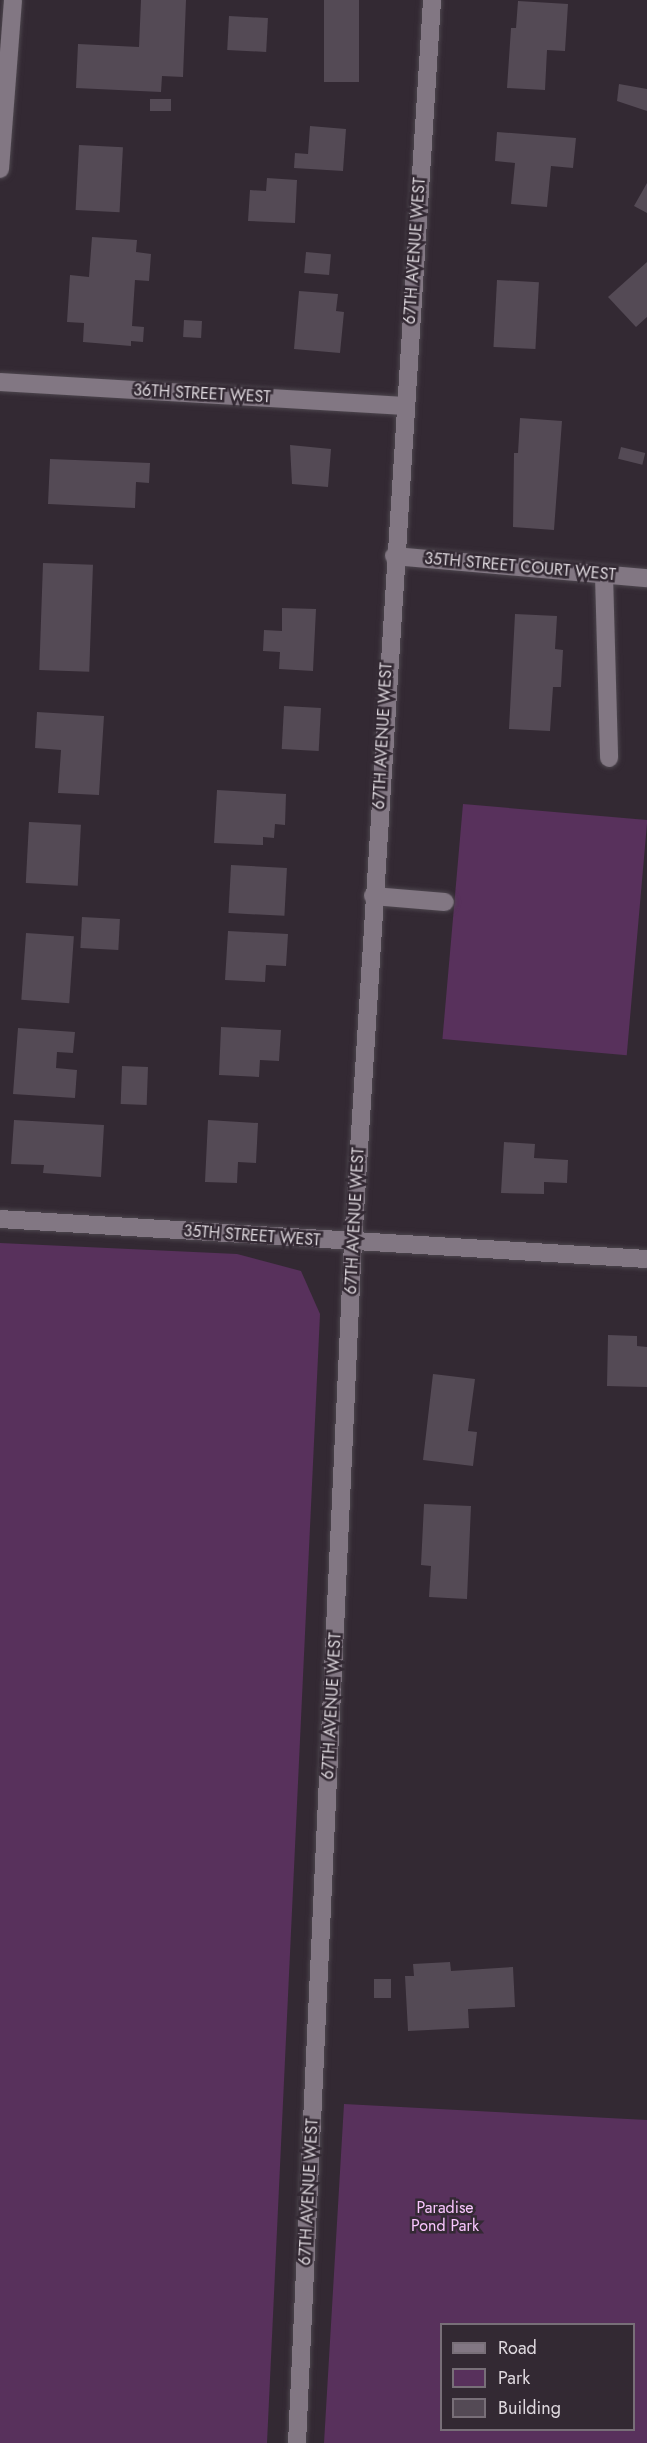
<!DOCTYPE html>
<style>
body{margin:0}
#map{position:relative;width:647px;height:2443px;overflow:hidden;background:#332933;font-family:Jost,sans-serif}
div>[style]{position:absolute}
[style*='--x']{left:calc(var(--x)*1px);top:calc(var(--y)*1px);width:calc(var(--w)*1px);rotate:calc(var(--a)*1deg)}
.green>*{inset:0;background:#58315c;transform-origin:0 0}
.building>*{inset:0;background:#544a55;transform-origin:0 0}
.roads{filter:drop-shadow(0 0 2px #4d464e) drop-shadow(0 0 2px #4d464e)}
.minor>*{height:18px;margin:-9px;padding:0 9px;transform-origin:9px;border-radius:9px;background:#827783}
span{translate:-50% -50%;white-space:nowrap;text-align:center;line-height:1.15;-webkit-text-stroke:5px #332933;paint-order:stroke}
.street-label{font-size:16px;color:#dfd9df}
.park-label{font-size:16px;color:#f9c6fe}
.legend{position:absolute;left:440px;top:2323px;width:195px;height:108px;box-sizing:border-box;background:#332933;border:2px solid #786f78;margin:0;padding:8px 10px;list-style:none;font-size:18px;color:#dfd9df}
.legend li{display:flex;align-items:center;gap:12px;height:30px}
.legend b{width:30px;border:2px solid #786f78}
</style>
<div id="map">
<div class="green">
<div style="left:463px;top:804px;width:185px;height:236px;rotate:5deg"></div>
<div style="clip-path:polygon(0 1243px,237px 1254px,301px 1271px,320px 1314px,267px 2443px,0 2443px)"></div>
<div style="clip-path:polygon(evenodd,344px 2104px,647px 2120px,647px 2443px,324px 2443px,344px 2104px,442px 2324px,634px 2324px,634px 2430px,442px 2430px,442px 2324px)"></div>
</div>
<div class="building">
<div style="clip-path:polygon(141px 0,186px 0,183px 77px,162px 76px,161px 92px,76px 88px,78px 44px,139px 47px)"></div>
<div style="left:324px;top:0;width:35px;height:82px"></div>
<div style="clip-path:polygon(518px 1px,568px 4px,565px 51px,547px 50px,545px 90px,507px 88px,511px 28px,516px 28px)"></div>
<div style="left:229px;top:16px;width:39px;height:34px;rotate:3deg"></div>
<div style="clip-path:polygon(619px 84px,647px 89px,647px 111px,617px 101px)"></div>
<div style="left:150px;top:99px;width:21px;height:12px"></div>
<div style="clip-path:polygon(310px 126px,346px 129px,343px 171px,294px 168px,295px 153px,308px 154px)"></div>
<div style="clip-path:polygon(497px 132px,576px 138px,573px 168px,551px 166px,547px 207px,511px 204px,515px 163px,495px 161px)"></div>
<div style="left:79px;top:145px;width:44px;height:65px;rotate:3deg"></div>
<div style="clip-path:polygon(267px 178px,297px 180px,295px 223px,248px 221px,250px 190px,266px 191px)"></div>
<div style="clip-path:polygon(647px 183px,647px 213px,634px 206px)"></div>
<div style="clip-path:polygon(92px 237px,137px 240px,136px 252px,151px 254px,149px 281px,135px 280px,132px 326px,144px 327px,143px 342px,131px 341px,131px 346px,83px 342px,84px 323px,67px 322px,70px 275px,89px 277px)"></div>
<div style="left:306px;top:252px;width:25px;height:21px;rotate:5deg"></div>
<div style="clip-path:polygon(647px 262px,647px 317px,636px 327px,608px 297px)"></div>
<div style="left:497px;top:280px;width:42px;height:67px;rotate:3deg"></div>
<div style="clip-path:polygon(299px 291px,338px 294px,336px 311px,344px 312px,340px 353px,294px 349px)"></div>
<div style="left:184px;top:320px;width:18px;height:17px;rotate:3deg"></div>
<div style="clip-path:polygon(520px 418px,562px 421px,554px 530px,513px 527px,514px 453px,518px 453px)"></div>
<div style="clip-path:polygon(290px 445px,331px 449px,328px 487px,292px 484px)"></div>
<div style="left:621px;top:447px;width:25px;height:12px;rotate:14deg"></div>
<div style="clip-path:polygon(50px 459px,150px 463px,149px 483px,136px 482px,135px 508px,48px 504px)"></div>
<div style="left:43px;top:563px;width:50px;height:107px;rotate:2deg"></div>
<div style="clip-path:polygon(282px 608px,316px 609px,313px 671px,279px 669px,280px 652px,263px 651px,264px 630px,282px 631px)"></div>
<div style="clip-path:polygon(515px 614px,557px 616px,555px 649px,563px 650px,561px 687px,553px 687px,550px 731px,509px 729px)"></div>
<div style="left:284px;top:706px;width:37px;height:43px;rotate:3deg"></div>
<div style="clip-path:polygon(37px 712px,104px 716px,99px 795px,58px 793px,61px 750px,35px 748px)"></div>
<div style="clip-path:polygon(217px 790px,286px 794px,285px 825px,275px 824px,274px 838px,263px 837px,263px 845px,214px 843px)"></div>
<div style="left:29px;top:822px;width:52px;height:61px;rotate:3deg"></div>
<div style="left:231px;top:865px;width:56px;height:48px;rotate:3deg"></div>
<div style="left:82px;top:917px;width:38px;height:31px;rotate:3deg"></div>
<div style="clip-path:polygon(228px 931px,288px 934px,286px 966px,266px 965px,265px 982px,225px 980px)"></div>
<div style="left:26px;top:933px;width:48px;height:67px;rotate:4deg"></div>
<div style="clip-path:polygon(221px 1027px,281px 1030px,279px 1061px,260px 1060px,259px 1077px,219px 1075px)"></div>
<div style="clip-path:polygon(18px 1028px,75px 1032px,73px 1053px,57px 1052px,56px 1068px,77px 1070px,75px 1098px,13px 1094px)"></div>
<div style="left:122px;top:1066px;width:26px;height:38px;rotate:2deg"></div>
<div style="clip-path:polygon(14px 1120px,104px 1125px,101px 1177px,43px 1173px,44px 1165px,11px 1164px)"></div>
<div style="clip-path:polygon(208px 1120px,258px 1123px,256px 1163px,238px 1162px,237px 1183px,205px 1182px)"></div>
<div style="clip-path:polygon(504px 1142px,535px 1144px,534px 1158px,568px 1160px,567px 1183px,544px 1182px,544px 1194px,501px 1193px)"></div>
<div style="clip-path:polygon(608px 1335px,637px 1336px,637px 1346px,647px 1347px,647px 1387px,607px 1386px)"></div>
<div style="clip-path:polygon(433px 1374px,475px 1379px,468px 1431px,477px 1432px,473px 1466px,423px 1460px)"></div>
<div style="clip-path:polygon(424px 1504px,471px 1506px,467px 1599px,429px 1597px,431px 1566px,421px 1565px)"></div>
<div style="clip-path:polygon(450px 1962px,451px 1971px,513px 1967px,515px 2007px,468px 2009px,469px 2028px,408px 2031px,405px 1976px,414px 1976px,413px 1964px)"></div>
<div style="left:374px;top:1979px;width:17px;height:19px"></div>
</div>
<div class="roads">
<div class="minor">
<div style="--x:0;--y:169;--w:169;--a:-85.6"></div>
<div style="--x:0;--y:382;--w:405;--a:3.4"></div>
<div style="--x:394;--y:556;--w:254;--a:5"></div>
<div style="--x:604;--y:575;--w:183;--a:88.4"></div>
<div style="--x:373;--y:896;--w:72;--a:4.8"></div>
<div style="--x:0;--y:1219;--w:648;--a:3.54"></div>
<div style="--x:297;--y:2443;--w:1201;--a:-87.33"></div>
<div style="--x:353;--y:1243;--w:1246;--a:-86.36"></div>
</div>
</div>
<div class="street-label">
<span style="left:415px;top:251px;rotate:-86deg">67TH AVENUE WEST</span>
<span style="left:202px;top:394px;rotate:3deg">36TH STREET WEST</span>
<span style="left:520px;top:567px;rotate:5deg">35TH STREET COURT WEST</span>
<span style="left:383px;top:736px;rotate:-87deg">67TH AVENUE WEST</span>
<span style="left:355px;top:1221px;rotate:-87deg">67TH AVENUE WEST</span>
<span style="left:252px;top:1236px;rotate:4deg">35TH STREET WEST</span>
<span style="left:332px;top:1706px;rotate:-87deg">67TH AVENUE WEST</span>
<span style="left:309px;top:2192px;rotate:-87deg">67TH AVENUE WEST</span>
</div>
<div class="park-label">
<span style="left:445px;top:2217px">Paradise<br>Pond Park</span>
</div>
<ul class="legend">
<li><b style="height:8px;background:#827783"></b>Road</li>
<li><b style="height:16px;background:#58315c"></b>Park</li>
<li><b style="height:16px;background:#544a55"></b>Building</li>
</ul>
</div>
